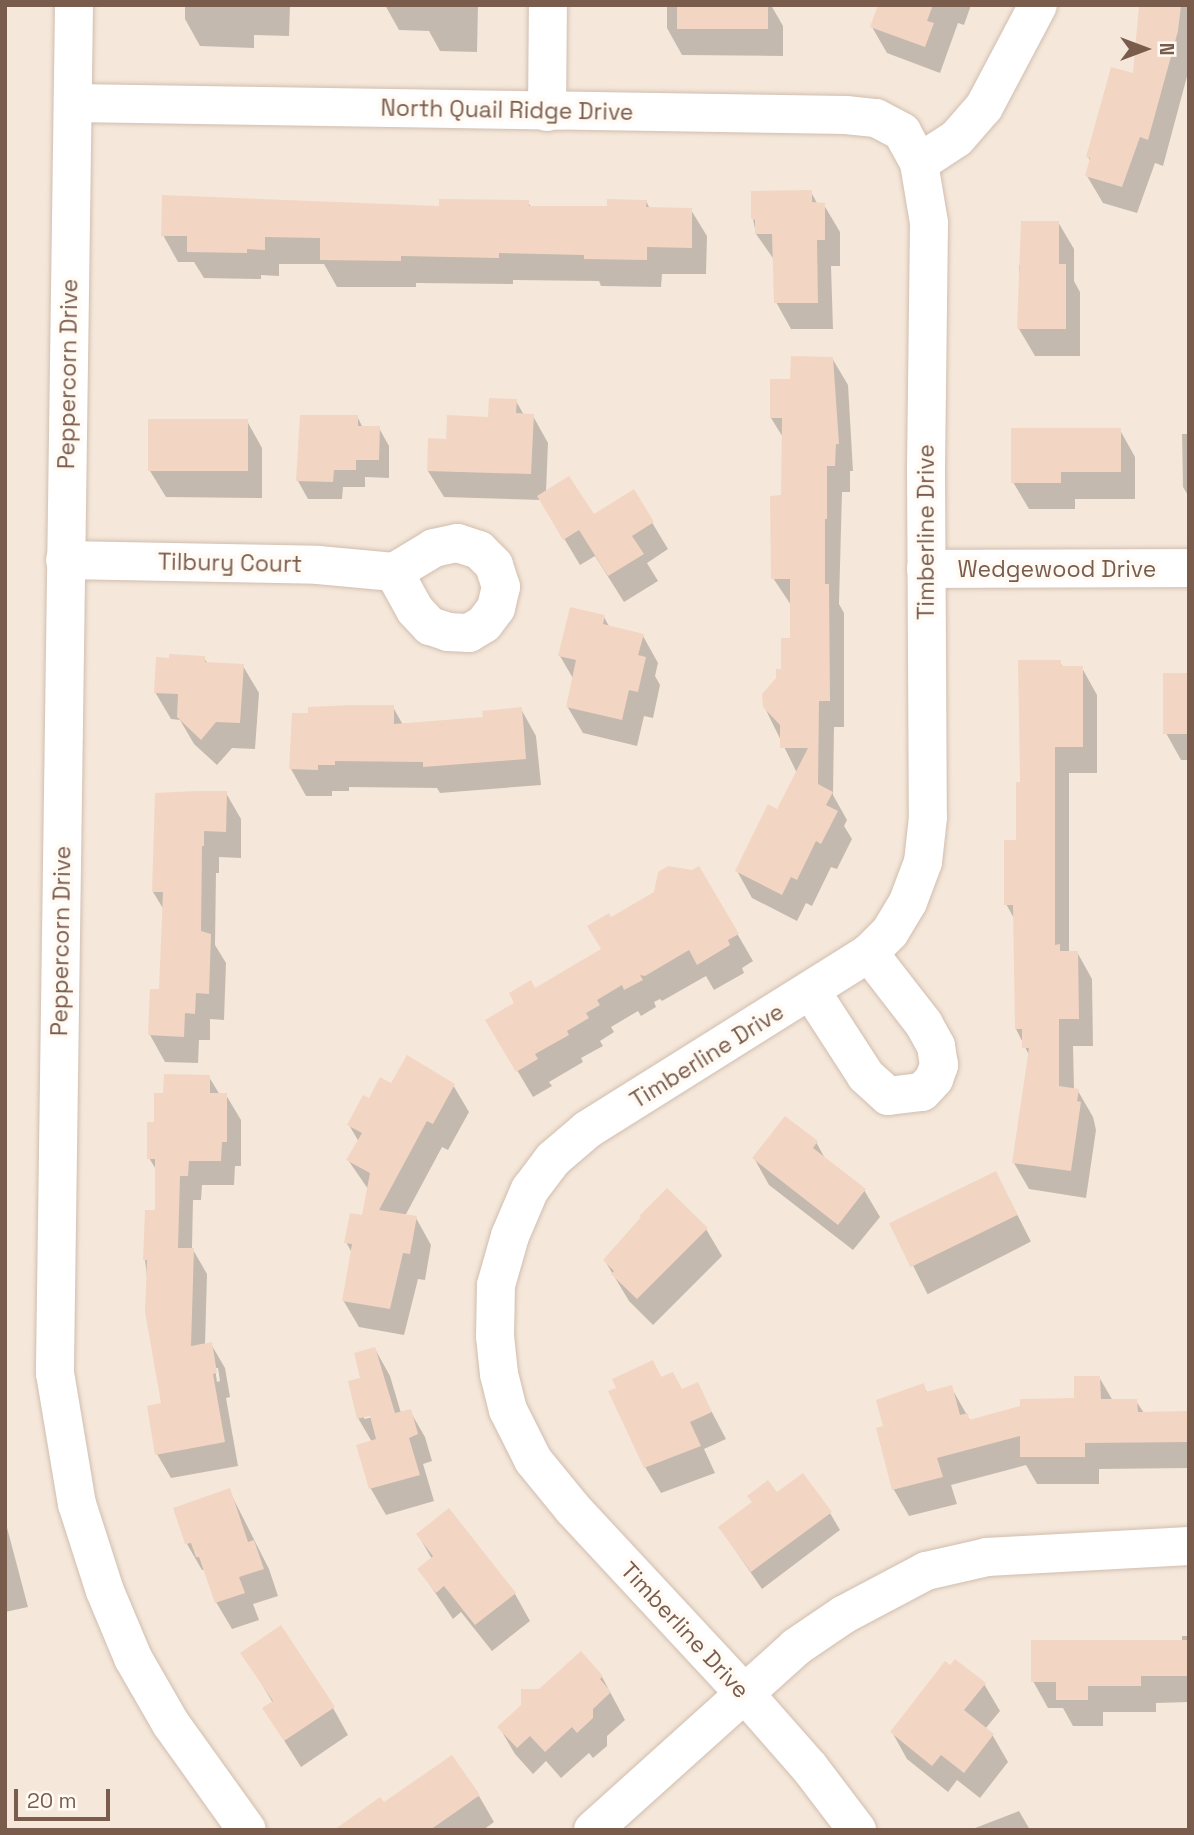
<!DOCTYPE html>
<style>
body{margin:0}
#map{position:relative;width:1194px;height:1835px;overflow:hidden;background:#fdf6ec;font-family:"Space Grotesk",sans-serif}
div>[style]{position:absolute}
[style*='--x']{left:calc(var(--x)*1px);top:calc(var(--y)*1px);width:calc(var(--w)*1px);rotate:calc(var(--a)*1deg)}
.residential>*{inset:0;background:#f5e8da;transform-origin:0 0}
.shadow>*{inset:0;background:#0003;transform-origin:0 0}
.building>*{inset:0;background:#f3d5c3;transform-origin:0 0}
.roads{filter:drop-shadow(0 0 2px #d1beb0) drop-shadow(0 0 2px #d1beb0)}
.street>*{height:38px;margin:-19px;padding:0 19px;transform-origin:19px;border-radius:19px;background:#fff}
span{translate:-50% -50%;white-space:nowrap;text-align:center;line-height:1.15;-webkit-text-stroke:7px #fffaf3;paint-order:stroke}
.street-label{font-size:23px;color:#7a5c4d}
.frame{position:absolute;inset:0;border:7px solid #7a5c4d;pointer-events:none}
.north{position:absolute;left:1110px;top:14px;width:70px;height:70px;-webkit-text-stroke:5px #fffaf3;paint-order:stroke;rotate:90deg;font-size:19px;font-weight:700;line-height:28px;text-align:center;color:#7a5c4d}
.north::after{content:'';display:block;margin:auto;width:24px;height:32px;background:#7a5c4d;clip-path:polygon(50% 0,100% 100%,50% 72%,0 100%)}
.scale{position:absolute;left:14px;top:1789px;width:96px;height:32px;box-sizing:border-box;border:4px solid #7a5c4d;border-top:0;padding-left:9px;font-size:21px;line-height:24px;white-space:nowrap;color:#7a5c4d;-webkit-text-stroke:5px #fffaf3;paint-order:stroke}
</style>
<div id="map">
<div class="residential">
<div style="left:5px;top:5px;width:1184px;height:1825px"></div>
</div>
<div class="shadow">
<div style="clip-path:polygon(185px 5px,290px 5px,289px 36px,254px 35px,254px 48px,200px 46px,185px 19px)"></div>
<div style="clip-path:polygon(385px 5px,478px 5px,477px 52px,440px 51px,429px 31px,399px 30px)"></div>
<div style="clip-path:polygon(667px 5px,771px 5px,783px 26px,783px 56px,682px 55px,667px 28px)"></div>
<div style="clip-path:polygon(880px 5px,971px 5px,964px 25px,958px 23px,940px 73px,887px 53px,872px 27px)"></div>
<div style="clip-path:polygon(1141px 5px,1189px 5px,1189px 69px,1163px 166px,1155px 163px,1137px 213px,1103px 203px,1087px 176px,1091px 162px,1088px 157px,1135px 75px)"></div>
<div style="clip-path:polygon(811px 192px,818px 205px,824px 205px,840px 232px,840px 266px,831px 266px,833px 329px,791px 329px,776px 302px,775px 261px,756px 234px,753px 219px)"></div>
<div style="clip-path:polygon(646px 201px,650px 209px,691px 210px,707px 236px,706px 274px,662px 274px,661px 287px,601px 286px,599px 281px,513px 280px,513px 284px,416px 283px,416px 287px,337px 287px,324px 264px,279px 264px,279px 276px,261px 275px,261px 279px,204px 278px,194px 262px,178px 262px,163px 235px,441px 208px,528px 202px,531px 207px,609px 208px)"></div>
<div style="clip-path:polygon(1058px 222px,1074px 249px,1074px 281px,1080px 292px,1080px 356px,1035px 356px,1019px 329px,1019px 266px)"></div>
<div style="clip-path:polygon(832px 358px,848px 385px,853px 471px,850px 471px,850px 492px,842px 492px,839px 604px,844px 613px,844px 727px,834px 727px,833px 795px,847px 820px,844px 826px,852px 839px,837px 869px,831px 867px,812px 906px,806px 903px,797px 921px,752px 898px,737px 871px,777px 811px,797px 773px,764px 706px,783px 671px,791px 640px,791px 605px,773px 578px,783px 497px,784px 439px,771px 418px,792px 381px)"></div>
<div style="clip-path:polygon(516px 401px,524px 415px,533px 416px,548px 443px,546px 492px,593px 517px,633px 491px,668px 549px,647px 563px,658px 581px,624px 602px,595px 556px,580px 565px,541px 500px,444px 497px,428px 471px,448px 441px)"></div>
<div style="clip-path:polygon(357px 416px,363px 428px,379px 428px,389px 446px,389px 478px,365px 477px,365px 487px,343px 487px,342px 499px,308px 499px,298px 481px)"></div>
<div style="clip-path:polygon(247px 421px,262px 448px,262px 498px,166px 497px,150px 471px)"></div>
<div style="clip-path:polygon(1120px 430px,1135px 457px,1135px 499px,1075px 499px,1075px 509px,1029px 509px,1013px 482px)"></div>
<div style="clip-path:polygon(1182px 434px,1189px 434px,1189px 497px,1183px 487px)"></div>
<div style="clip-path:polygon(604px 617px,610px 628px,643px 636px,658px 663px,655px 676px,660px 685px,653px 718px,644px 716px,637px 746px,583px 733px,567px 706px,574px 680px,560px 656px)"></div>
<div style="clip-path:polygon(204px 658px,208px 664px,243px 666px,259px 693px,255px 749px,232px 748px,217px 765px,194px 744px,180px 720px,171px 719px,155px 692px)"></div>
<div style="clip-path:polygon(1060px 662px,1063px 668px,1082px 668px,1097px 695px,1097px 773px,1069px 773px,1069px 953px,1077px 952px,1092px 979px,1093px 1046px,1073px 1046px,1074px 1090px,1078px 1091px,1093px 1117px,1096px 1130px,1086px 1198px,1029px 1189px,1014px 1163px,1030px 1057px,1016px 1029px,1015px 920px,1006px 904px,1018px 842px,1022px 784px)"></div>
<div style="clip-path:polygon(1189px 674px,1189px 760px,1181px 760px,1166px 733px)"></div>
<div style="clip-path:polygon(393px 707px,403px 725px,485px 719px,521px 709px,536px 736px,541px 785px,440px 793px,437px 788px,349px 787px,349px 791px,332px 791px,332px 796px,306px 796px,291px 769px)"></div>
<div style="clip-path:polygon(226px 793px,241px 819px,241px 858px,219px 857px,219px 873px,216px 873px,215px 945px,226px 963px,224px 1020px,210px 1019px,210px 1040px,199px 1040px,198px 1063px,165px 1062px,150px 1035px,161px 991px,164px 910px,153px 892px)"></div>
<div style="clip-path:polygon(699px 868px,753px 961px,742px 968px,744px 973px,714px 990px,706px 976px,662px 1001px,660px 999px,654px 1002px,656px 1007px,641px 1016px,638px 1011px,611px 1027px,614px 1032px,600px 1041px,603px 1046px,581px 1058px,583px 1062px,549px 1082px,552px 1086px,533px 1097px,488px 1021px,603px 950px,610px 920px)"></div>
<div style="clip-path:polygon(evenodd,209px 1077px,220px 1095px,226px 1095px,241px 1120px,241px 1166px,235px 1166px,234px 1185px,202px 1185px,201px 1200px,193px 1200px,192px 1248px,207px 1274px,205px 1345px,211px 1344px,225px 1368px,230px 1397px,226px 1398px,238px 1466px,171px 1478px,157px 1454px,163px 1405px,145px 1260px,157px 1212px,157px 1171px,149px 1158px,165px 1095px,209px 1077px,215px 1368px,218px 1368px,220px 1381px,217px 1382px,215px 1368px)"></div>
<div style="clip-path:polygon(453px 1085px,469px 1112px,448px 1150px,442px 1147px,405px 1216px,416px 1218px,431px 1245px,425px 1280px,418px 1279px,404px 1335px,359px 1327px,343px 1300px,352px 1253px,346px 1242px,363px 1217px,368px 1189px,348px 1160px,359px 1142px,349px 1125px,369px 1100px,392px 1086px)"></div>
<div style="clip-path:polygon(816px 1142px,827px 1162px,864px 1190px,880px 1217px,853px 1250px,769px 1185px,754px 1158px)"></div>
<div style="left:996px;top:1173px;width:77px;height:116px;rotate:63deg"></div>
<div style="clip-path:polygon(706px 1229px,722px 1256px,653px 1325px,629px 1301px,605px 1261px)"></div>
<div style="clip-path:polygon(evenodd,375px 1349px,390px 1376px,401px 1413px,410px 1411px,425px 1437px,432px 1461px,423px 1464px,434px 1501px,386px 1515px,371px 1489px,358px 1446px,372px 1442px,358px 1418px,375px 1349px,364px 1416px,379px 1416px,364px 1419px,364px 1416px)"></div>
<div style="clip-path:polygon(653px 1362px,662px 1379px,682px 1391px,697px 1384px,726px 1439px,704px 1449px,715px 1473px,661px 1493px,645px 1467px)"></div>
<div style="clip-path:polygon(1099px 1377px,1113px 1401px,1136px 1401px,1144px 1413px,1189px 1412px,1189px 1468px,1099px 1469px,1099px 1484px,1037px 1484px,1026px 1465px,951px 1485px,957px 1504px,909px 1516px,894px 1490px,878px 1429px,885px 1427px,923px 1386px,928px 1394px,951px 1387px,971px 1422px,1076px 1400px)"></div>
<div style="clip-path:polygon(229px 1490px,269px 1569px,278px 1596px,253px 1604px,259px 1620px,232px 1629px,216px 1602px,205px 1570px,202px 1570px,187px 1544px)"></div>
<div style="clip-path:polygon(776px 1494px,830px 1513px,840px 1530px,762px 1589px,720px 1528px)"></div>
<div style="clip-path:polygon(448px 1511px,515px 1594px,530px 1621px,492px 1651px,461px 1612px,453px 1619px,419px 1569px,432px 1559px,418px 1535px)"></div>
<div style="clip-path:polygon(5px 1520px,28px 1607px,5px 1612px)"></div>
<div style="clip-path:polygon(1182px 1636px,1189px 1636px,1189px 1702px,1156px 1703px,1156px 1712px,1103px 1712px,1103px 1726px,1073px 1726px,1063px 1708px,1048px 1708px,1033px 1681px,1182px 1642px)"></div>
<div style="clip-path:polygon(243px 1653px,333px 1708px,348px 1735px,301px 1767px,264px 1709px,273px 1703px)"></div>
<div style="clip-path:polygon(602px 1677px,625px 1720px,607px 1736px,607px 1746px,593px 1758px,589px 1753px,561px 1778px,546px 1761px,533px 1774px,515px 1754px,499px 1727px,539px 1691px)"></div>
<div style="clip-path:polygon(984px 1684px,1000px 1711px,985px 1729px,993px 1736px,1008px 1762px,980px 1798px,957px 1780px,948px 1792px,907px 1759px,892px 1732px)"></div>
<div style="clip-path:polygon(479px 1796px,494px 1822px,483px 1830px,356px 1830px,384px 1805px)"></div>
<div style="clip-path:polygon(1019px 1811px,1030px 1830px,970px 1830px)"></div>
</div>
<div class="building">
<div style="left:677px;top:5px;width:91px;height:24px"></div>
<div style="clip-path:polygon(878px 5px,933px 5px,927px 21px,934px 23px,925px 47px,870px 27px)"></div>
<div style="clip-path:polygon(1139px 5px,1181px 5px,1178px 31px,1148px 140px,1140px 137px,1122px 187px,1085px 176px,1090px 158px,1086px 157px,1111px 67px,1133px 73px)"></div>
<div style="clip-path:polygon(812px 190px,812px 202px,825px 203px,825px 240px,817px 240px,818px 303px,774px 303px,772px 234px,755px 234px,755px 220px,751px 219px,751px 191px)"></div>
<div style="clip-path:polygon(162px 195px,439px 206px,439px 199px,529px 200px,529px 206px,607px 206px,607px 199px,647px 200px,646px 207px,692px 208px,692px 248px,647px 247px,647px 260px,584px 259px,584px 255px,499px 253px,499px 258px,401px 256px,401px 261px,320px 260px,320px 238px,265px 237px,265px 250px,247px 249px,247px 253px,187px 252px,187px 236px,161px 236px)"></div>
<div style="clip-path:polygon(1021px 221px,1059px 221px,1059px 264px,1066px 264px,1066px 329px,1017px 329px)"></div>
<div style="clip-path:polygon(791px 356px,833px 357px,839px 444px,836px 444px,835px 466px,827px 466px,827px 519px,825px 519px,825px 584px,829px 584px,830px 701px,819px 701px,818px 784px,833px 792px,826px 805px,838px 811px,821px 844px,816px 841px,797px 880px,791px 877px,782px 895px,735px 871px,768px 804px,777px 809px,808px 748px,780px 748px,780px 725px,763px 707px,762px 694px,776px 678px,776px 669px,781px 669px,781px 638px,790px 638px,790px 579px,771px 579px,770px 496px,781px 495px,782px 418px,770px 418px,770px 379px,790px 379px)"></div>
<div style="clip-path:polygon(489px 398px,517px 399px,516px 413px,534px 414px,531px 474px,427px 471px,428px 438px,446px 439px,447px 415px,488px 417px)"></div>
<div style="clip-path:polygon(300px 415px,358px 415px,358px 426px,380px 426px,379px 460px,356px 460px,356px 470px,334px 470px,333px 482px,296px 481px)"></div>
<div style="left:148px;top:419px;width:100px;height:52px"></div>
<div style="clip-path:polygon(1011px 428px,1121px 428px,1121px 472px,1061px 472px,1061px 483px,1011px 483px)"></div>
<div style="clip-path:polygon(569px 476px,594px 514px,634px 489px,654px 522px,632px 536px,644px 554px,608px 576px,579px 530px,563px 540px,537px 496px)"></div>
<div style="clip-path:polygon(570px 607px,605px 615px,603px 624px,644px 634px,638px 655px,646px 657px,638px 692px,629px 690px,622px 720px,566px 707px,576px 660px,558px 656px)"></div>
<div style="clip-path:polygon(169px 654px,205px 656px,205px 662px,244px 664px,240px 723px,216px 722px,201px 740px,177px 717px,178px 694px,154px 693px,156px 657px,169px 658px)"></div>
<div style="clip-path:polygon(1018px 660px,1061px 660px,1061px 666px,1083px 666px,1083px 747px,1055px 747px,1055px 945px,1060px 944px,1060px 951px,1078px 951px,1079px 1019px,1059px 1019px,1059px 1086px,1079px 1089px,1077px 1101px,1081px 1102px,1071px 1171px,1012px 1163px,1029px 1048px,1022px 1048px,1022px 1029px,1015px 1029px,1013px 905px,1004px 905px,1004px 840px,1016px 840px,1016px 782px,1020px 782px)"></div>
<div style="left:1163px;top:673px;width:26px;height:61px"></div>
<div style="clip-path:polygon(350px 705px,394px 705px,394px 724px,483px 717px,482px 711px,522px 707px,526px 759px,423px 767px,423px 762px,335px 761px,335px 765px,318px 765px,318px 770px,289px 769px,292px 713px,308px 713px,308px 707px)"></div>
<div style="clip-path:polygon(196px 791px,227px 791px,226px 832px,204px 831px,204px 846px,202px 846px,201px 931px,211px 934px,209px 994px,196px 993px,195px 1014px,185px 1013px,184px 1037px,148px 1035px,150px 989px,159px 989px,163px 892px,152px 892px,155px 793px)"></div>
<div style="clip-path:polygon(668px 866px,692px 870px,699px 866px,739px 934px,728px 940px,730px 945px,697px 965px,689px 950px,645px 976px,640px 975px,643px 980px,624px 990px,622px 985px,597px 1000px,600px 1005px,586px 1013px,589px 1018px,567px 1031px,569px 1035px,535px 1054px,538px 1059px,516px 1072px,485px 1020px,514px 1003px,509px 993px,531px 980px,535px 988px,601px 949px,587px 926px,609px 913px,611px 917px,654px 892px,658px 872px)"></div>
<div style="clip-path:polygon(407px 1055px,455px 1084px,433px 1124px,427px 1121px,379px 1210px,417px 1216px,410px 1254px,403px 1253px,390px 1309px,342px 1301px,352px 1244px,344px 1243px,350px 1213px,362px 1215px,370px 1173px,346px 1160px,362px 1133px,347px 1125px,363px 1095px,369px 1098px,380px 1077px,391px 1083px)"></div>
<div style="clip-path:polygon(164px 1074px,210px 1075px,210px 1093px,227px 1093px,227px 1142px,222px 1142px,221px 1161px,189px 1161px,188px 1176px,180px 1176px,178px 1248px,194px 1248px,191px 1346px,212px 1342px,217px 1373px,213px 1374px,225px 1442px,155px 1455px,147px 1406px,161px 1403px,145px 1312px,147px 1260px,143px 1260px,145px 1210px,155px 1210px,155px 1159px,147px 1159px,147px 1122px,154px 1122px,154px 1093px,163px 1093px)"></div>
<div style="clip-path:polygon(785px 1116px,818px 1141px,813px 1148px,866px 1189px,838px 1225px,752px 1158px)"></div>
<div style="left:996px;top:1171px;width:49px;height:119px;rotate:64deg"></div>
<div style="clip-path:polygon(667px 1188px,708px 1228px,637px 1299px,611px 1274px,614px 1271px,603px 1260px,641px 1217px,639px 1216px)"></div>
<div style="clip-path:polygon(375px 1347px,395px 1413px,411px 1409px,418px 1434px,409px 1438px,420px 1475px,369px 1489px,356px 1445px,376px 1439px,370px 1416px,357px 1419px,348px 1381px,360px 1378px,354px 1353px)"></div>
<div style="clip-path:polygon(653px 1360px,661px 1377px,673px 1372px,682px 1389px,698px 1382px,712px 1412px,690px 1422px,701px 1446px,644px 1468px,608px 1391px,616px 1388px,612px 1379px)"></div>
<div style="clip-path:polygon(1074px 1376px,1100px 1376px,1101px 1399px,1137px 1399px,1138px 1412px,1189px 1411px,1189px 1442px,1085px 1443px,1085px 1457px,1020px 1457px,1020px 1436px,937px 1458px,943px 1477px,892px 1490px,876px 1428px,883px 1426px,876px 1400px,924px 1383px,926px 1392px,952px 1385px,960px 1415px,968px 1413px,969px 1420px,1020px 1406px,1020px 1399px,1074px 1398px)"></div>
<div style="clip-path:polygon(803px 1473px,832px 1512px,751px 1572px,718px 1527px,752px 1502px,747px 1496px,768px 1480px,777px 1492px)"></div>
<div style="clip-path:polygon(230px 1488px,248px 1542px,254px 1540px,264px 1569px,239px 1577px,245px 1593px,215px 1603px,199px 1557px,196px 1557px,191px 1543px,185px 1544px,173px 1508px)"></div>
<div style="clip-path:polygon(449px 1508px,516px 1593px,475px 1625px,444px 1586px,436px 1593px,417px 1569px,433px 1556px,416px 1534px)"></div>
<div style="clip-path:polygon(281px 1625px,335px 1707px,284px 1741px,262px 1708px,273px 1701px,240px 1653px)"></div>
<div style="clip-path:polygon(1031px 1640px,1189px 1640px,1189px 1676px,1141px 1676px,1141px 1686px,1088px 1686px,1088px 1700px,1056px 1700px,1056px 1682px,1031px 1682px)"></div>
<div style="clip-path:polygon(581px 1651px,603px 1676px,600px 1679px,611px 1692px,593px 1709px,593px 1718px,577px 1733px,572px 1727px,545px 1752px,530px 1736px,517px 1748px,497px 1727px,521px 1705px,521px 1689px,539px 1689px)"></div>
<div style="clip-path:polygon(955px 1659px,986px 1683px,964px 1710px,994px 1734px,964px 1773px,941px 1755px,932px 1766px,890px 1732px,945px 1661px,950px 1665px)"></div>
<div style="clip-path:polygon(452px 1755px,480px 1795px,430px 1830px,334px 1830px,380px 1797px,384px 1802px)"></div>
</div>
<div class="roads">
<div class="street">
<div style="--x:74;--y:5;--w:1368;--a:90.8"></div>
<div style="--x:55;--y:1373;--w:133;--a:80.5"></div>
<div style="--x:77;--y:1504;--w:91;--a:72.2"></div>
<div style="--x:105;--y:1591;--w:73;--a:67.3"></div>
<div style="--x:133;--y:1658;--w:76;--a:60.1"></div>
<div style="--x:171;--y:1724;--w:130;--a:54.4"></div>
<div style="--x:73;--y:103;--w:773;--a:0.89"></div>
<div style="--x:846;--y:115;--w:30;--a:6"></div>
<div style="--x:876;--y:118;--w:30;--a:28"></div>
<div style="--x:902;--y:132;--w:35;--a:61"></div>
<div style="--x:919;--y:163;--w:61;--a:80.5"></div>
<div style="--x:929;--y:223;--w:244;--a:90.7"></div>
<div style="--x:926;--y:467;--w:350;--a:89.7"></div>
<div style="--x:928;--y:817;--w:45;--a:96.3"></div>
<div style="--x:923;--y:862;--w:43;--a:110.6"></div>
<div style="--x:908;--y:902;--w:35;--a:121"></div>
<div style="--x:890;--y:932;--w:30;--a:135"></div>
<div style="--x:869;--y:953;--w:333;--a:147.9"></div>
<div style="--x:587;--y:1130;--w:45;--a:139.5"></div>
<div style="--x:553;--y:1159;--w:38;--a:127"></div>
<div style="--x:530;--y:1189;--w:51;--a:113.1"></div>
<div style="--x:510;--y:1236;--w:51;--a:105.9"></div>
<div style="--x:496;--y:1285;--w:51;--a:91.1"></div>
<div style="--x:495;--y:1336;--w:38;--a:84"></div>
<div style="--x:499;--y:1374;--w:37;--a:76"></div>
<div style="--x:508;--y:1410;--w:56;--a:63.4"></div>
<div style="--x:533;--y:1460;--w:63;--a:50.8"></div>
<div style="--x:573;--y:1509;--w:253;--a:47.1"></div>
<div style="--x:745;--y:1694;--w:98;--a:48.7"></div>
<div style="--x:810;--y:1768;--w:78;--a:52.8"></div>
<div style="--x:547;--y:112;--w:107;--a:-89.5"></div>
<div style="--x:919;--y:163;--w:45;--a:-33.3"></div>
<div style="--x:957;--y:138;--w:41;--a:-48.9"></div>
<div style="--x:984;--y:107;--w:115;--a:-62.1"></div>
<div style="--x:65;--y:560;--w:253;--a:1.1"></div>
<div style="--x:318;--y:565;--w:76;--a:5.3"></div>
<div style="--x:394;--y:572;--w:43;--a:61.1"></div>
<div style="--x:415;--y:610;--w:22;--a:47"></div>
<div style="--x:430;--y:626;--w:19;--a:18"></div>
<div style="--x:448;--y:632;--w:21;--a:3"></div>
<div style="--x:469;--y:633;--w:17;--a:-31"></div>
<div style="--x:484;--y:624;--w:20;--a:-53"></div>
<div style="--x:496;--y:608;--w:22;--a:-77"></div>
<div style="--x:501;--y:587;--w:23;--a:-108"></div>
<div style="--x:494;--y:565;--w:21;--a:-135"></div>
<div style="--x:479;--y:550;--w:23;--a:-162"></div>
<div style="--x:457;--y:543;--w:24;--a:168"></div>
<div style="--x:434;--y:548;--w:47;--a:149"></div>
<div style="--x:926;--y:569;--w:263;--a:-0.2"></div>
<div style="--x:811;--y:991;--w:101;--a:57.1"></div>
<div style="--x:866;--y:1076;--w:30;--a:42"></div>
<div style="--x:888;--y:1096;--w:34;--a:-7"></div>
<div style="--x:922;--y:1092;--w:18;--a:-47"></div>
<div style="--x:934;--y:1079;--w:15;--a:-70"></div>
<div style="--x:939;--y:1065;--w:19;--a:-99"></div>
<div style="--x:936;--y:1046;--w:25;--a:-119"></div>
<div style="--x:924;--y:1024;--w:90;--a:-127.8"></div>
<div style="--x:593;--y:1830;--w:273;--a:-42"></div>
<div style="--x:796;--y:1647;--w:57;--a:-34.2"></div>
<div style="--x:843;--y:1615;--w:94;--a:-27.9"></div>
<div style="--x:926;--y:1571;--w:63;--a:-12.9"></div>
<div style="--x:987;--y:1557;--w:202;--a:-3.1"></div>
</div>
</div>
<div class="street-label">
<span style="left:507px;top:110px;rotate:1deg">North Quail Ridge Drive</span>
<span style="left:68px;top:374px;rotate:-89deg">Peppercorn Drive</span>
<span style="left:926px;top:532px;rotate:-90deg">Timberline Drive</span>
<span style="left:230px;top:563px;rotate:1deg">Tilbury Court</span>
<span style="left:1057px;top:569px">Wedgewood Drive</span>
<span style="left:61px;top:941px;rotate:-89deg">Peppercorn Drive</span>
<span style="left:707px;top:1056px;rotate:-32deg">Timberline Drive</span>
<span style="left:685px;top:1630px;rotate:47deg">Timberline Drive</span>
</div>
<div class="frame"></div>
<div class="north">N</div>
<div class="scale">20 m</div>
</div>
